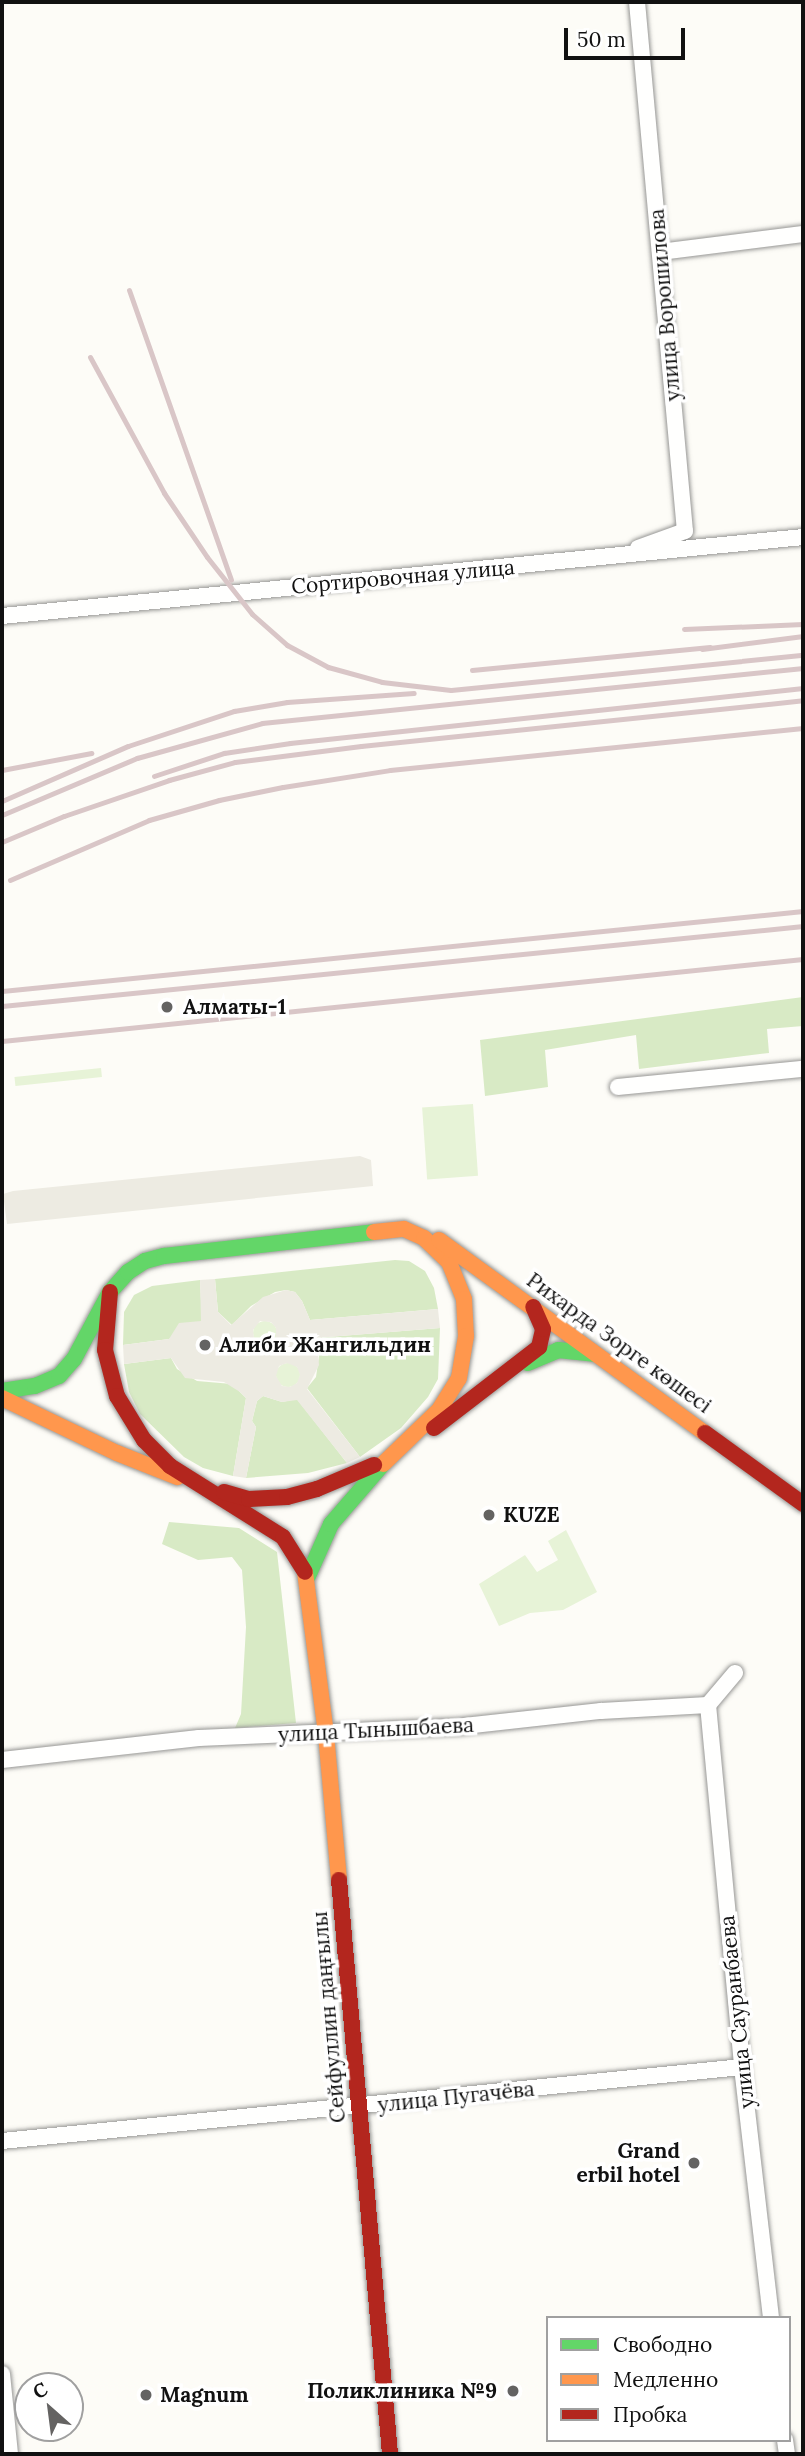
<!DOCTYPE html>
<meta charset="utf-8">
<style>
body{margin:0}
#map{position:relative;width:805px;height:2456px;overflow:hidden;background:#fdfcf7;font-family:Lora,serif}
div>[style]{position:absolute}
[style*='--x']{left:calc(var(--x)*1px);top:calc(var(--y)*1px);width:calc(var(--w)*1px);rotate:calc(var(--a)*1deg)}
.green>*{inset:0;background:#e7f3d7;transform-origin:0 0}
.round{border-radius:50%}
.forest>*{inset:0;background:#d8eac5}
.plaza>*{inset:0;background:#edebe2}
.roads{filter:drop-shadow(0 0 2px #979795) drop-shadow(0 0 2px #979795)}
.street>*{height:16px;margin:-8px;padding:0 8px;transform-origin:8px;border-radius:8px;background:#fffffe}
.fast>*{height:16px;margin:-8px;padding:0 8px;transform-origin:8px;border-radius:8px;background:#63d668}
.slow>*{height:16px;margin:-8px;padding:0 8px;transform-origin:8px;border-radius:8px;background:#ff974d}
.jam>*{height:16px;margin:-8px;padding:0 8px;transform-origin:8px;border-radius:8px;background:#b3261e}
.rail>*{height:5px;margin:-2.5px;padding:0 2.5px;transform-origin:2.5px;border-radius:2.5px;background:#d9c6c7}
.dots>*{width:19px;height:19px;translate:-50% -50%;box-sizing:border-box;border:4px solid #fff;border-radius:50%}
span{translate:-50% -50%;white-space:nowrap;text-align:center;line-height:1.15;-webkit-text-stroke:7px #fff;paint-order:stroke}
.street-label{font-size:21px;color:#111}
.poi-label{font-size:21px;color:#111;font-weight:700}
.left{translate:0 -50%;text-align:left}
.right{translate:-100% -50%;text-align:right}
.frame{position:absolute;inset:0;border:4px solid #111;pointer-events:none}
.legend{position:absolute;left:546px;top:2316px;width:245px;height:126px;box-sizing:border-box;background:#fff;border:2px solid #a0a0a0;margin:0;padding:9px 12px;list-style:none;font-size:21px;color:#111}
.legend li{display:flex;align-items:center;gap:14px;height:35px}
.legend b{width:35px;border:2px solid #a0a0a0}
.north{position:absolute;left:14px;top:2372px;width:70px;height:70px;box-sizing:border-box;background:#fff;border:2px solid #a0a0a0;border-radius:50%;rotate:332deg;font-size:19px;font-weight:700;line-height:28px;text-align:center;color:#111}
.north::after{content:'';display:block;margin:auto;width:24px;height:32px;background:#646362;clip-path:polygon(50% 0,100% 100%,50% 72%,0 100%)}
.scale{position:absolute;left:564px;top:28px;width:121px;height:32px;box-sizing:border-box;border:4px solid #111;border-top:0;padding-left:9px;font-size:21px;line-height:24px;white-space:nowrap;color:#111;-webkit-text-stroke:5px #fff;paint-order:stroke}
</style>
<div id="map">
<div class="green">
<div style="left:101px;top:1068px;width:9px;height:87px;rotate:84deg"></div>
<div style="left:473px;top:1104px;width:72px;height:51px;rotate:86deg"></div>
<div class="round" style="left:253px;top:1321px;width:24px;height:24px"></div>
<div class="round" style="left:276px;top:1363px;width:24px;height:24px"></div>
<div style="clip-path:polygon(566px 1530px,597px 1592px,563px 1610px,530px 1613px,499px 1626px,479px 1584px,525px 1555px,537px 1572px,558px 1560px,548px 1541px)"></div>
</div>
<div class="forest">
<div style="clip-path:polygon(803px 997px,803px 1026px,767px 1029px,769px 1053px,639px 1069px,636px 1035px,545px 1050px,548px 1087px,485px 1096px,480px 1040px)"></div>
<div style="clip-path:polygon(395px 1260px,409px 1261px,425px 1271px,434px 1288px,438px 1309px,310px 1320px,302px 1301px,295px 1292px,286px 1290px,275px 1292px,251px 1306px,232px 1325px,218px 1312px,215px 1279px)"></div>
<div style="clip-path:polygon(200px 1280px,202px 1321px,169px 1339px,123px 1345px,124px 1312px,134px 1295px,152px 1286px)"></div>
<div style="clip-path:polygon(440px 1328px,438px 1379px,428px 1397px,401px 1428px,360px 1457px,307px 1388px,316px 1377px,319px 1356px,315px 1338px)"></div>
<div style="clip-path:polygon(171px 1358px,177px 1369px,197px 1381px,232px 1384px,246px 1398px,233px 1476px,203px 1468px,184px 1457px,140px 1414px,129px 1392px,124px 1364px)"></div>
<div style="clip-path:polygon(263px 1396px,282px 1402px,297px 1399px,347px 1463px,308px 1473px,246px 1478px,256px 1427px,252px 1421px,257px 1401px)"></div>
<div style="clip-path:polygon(169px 1522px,239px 1528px,277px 1552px,296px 1723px,235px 1728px,241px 1714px,246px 1627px,242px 1570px,232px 1557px,198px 1560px,162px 1544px)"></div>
</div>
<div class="plaza">
<div style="clip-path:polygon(360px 1156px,371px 1160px,373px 1186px,7px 1224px,3px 1194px,13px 1191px)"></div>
<div style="clip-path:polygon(evenodd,215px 1279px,218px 1312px,231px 1325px,263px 1297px,286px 1290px,295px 1292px,302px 1301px,310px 1320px,438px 1309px,440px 1328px,316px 1338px,319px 1365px,307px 1389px,360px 1457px,347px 1463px,297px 1400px,282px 1402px,263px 1396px,257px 1401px,252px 1421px,256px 1427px,246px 1478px,233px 1476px,246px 1398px,240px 1392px,224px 1382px,185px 1378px,171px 1358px,124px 1364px,123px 1345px,169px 1339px,179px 1323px,201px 1321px,200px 1280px,215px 1279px,260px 1321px,271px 1322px,276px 1328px,276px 1337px,271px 1343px,263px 1345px,254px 1338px,253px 1330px,260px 1321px,215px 1279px,287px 1363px,297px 1367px,300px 1375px,297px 1383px,290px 1387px,282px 1386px,276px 1376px,279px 1366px,287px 1363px)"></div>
</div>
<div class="roads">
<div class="street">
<div style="--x:637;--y:2;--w:531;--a:84.82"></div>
<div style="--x:685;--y:531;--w:50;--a:160.1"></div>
<div style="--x:660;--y:252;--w:144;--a:-7.2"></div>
<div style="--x:2;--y:616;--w:805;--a:-5.63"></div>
<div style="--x:618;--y:1087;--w:186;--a:-5.6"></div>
<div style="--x:708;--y:1705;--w:364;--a:84.6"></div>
<div style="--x:742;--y:2067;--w:253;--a:83.4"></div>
<div style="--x:2;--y:1760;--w:198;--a:-6.4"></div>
<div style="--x:199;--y:1738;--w:256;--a:-2.5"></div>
<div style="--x:455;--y:1727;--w:147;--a:-6.3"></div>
<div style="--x:601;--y:1711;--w:107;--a:-3.2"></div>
<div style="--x:708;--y:1705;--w:42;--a:-49.8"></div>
<div style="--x:2;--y:2141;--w:744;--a:-5.71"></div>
<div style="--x:2;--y:2374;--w:80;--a:84.3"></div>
<div style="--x:785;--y:2440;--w:14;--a:82"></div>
</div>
<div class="fast">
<div style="--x:528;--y:1363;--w:33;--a:-23"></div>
<div style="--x:558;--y:1350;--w:36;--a:6"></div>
<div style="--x:2;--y:1391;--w:33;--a:-9"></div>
<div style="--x:35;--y:1386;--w:26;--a:-23"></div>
<div style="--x:59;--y:1376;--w:23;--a:-49"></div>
<div style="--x:74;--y:1359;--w:76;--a:-61.8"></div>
<div style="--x:110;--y:1292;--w:27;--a:-48"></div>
<div style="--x:128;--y:1272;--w:20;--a:-33"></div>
<div style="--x:145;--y:1261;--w:20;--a:-15"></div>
<div style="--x:164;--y:1256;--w:211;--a:-6.5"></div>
<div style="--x:308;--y:1576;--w:57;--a:-66.1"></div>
<div style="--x:331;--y:1524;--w:79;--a:-49.1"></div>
</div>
<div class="slow">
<div style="--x:374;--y:1232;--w:30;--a:-6"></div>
<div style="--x:404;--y:1229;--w:22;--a:24"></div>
<div style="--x:424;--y:1238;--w:35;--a:44"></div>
<div style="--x:449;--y:1262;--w:40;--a:68"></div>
<div style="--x:464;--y:1299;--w:37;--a:87"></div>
<div style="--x:466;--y:1336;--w:43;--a:99.5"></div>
<div style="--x:459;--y:1378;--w:36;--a:122"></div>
<div style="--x:440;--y:1409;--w:79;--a:136"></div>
<div style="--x:439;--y:1240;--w:329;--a:36"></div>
<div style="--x:2;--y:1398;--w:127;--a:25.6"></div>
<div style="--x:117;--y:1453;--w:65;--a:21.8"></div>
<div style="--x:305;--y:1572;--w:163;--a:82.6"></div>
<div style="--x:326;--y:1734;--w:147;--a:84.9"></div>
</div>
<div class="jam">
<div style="--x:110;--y:1292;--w:58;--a:94.9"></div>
<div style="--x:105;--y:1350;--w:48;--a:75.4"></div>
<div style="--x:117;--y:1396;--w:52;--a:58.5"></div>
<div style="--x:144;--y:1440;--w:37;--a:45"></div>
<div style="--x:170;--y:1466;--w:133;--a:32.1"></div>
<div style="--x:283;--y:1537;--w:41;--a:57.8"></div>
<div style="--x:434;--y:1428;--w:133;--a:-37.6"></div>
<div style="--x:539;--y:1347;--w:18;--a:-77"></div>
<div style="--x:543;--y:1329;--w:24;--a:-114"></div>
<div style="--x:705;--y:1433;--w:121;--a:35.9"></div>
<div style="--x:224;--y:1492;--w:26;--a:16"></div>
<div style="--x:249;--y:1499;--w:38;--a:-3"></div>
<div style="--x:287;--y:1497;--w:31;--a:-15"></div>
<div style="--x:317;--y:1489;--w:62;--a:-22.8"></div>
<div style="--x:339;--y:1880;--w:576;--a:84.92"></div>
</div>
</div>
<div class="rail">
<div style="--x:129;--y:290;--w:307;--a:70.6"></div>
<div style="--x:90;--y:357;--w:155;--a:61.4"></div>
<div style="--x:164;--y:493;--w:77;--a:56.1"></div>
<div style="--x:207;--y:557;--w:73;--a:51.7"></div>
<div style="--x:252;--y:614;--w:47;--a:41.5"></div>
<div style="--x:287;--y:645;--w:47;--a:28.2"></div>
<div style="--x:328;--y:667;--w:56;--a:15.5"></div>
<div style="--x:382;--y:682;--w:69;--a:6.6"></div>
<div style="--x:451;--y:690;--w:354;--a:-5.7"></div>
<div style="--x:684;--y:629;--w:119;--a:-2.4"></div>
<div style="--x:702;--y:649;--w:102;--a:-7.3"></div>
<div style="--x:472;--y:670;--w:239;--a:-5.5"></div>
<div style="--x:2;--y:770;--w:91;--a:-10.8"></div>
<div style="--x:154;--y:776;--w:74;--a:-18.2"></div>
<div style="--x:224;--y:753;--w:67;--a:-8.6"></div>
<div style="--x:290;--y:743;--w:516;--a:-6.12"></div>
<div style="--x:2;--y:801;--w:137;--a:-23.6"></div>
<div style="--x:128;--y:746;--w:112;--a:-18.3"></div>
<div style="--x:234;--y:711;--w:54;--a:-9.6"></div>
<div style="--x:287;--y:702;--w:127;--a:-4.1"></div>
<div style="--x:2;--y:815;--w:147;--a:-22.9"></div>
<div style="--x:137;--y:758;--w:130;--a:-15.6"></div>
<div style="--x:262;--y:723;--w:544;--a:-5.8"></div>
<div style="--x:2;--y:842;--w:67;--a:-22.8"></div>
<div style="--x:64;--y:816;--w:111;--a:-18.9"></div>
<div style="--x:169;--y:780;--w:68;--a:-15.3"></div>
<div style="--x:235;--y:762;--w:127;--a:-7.2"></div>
<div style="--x:361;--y:746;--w:444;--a:-5.9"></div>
<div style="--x:10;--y:880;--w:151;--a:-23.3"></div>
<div style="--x:149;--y:820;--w:73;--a:-15.9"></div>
<div style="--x:219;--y:800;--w:65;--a:-11.5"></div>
<div style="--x:283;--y:787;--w:108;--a:-9"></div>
<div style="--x:390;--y:770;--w:415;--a:-5.8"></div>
<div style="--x:2;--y:991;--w:805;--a:-5.7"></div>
<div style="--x:2;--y:1006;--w:805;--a:-5.7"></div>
<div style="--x:2;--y:1041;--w:805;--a:-5.85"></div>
</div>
<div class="dots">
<div style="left:167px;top:1007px;background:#646362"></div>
<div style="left:205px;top:1345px;background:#646362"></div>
<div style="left:489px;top:1515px;background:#646362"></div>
<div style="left:694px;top:2163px;background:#646362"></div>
<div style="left:513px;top:2391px;background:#646362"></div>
<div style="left:146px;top:2395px;background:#646362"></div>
</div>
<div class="street-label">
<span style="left:665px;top:305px;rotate:-95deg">улица Ворошилова</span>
<span style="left:403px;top:577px;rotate:-5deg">Сортировочная улица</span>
<span style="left:619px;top:1343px;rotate:36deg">Рихарда Зорге көшесі</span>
<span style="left:376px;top:1730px;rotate:-3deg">улица Тынышбаева</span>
<span style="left:737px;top:2012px;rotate:-96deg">улица Сауранбаева</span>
<span style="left:329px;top:2017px;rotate:-95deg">Сейфуллин даңғылы</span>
<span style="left:456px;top:2097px;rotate:-6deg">улица Пугачёва</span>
</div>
<div class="poi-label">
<span class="left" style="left:183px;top:1007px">Алматы-1</span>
<span class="left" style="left:219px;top:1345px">Алиби Жангильдин</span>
<span class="left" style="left:503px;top:1515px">KUZE</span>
<span class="right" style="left:680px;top:2163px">Grand<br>erbil hotel</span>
<span class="right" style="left:497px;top:2391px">Поликлиника №9</span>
<span class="left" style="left:160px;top:2395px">Magnum</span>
</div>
<div class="frame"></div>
<ul class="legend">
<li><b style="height:9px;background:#63d668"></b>Свободно</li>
<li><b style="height:9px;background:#ff974d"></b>Медленно</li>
<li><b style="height:9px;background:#b3261e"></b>Пробка</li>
</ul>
<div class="north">С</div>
<div class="scale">50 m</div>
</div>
